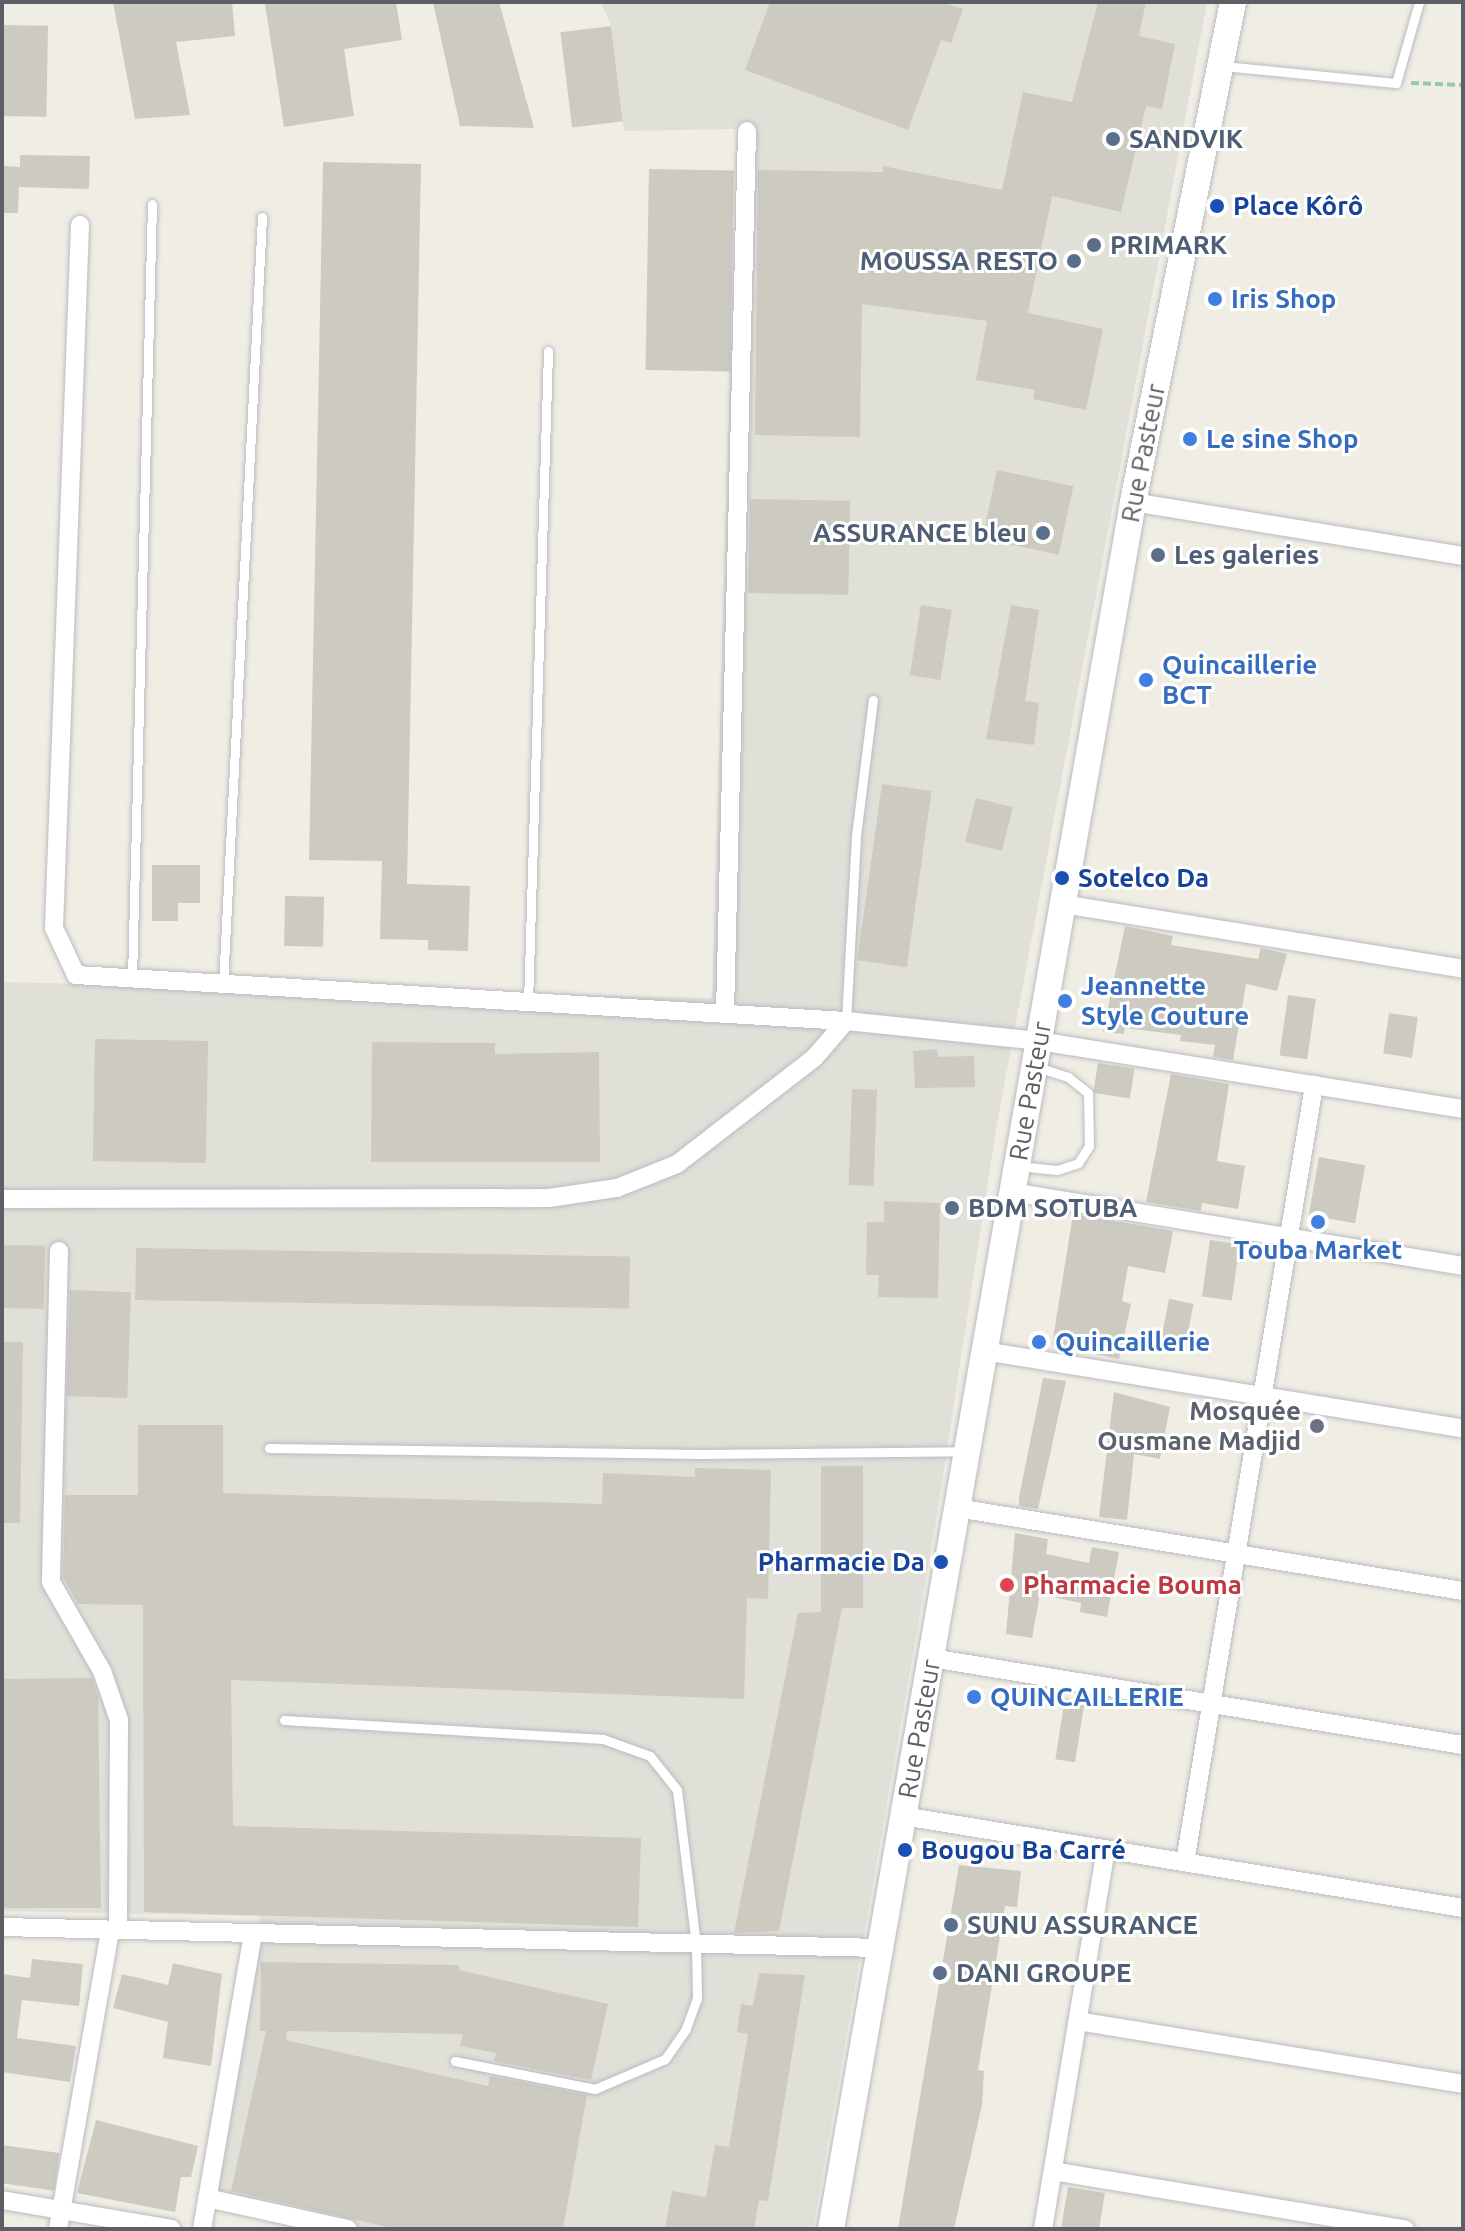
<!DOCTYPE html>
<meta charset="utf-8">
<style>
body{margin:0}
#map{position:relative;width:1465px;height:2231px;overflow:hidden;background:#f0ede4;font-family:Ubuntu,sans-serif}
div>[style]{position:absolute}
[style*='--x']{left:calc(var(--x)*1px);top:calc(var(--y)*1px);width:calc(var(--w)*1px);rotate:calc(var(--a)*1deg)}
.industrial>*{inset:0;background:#e0dfd8}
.building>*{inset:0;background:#cdcac2;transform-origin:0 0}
.path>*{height:4px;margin-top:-2px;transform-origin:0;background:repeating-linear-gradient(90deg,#95c9a5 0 8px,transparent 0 12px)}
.roads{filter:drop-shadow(0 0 2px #b9bcc1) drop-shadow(0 0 2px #b9bcc1)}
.service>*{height:9px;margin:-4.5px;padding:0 4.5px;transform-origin:4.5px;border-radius:4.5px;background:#fff}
.minor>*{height:18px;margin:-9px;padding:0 9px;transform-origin:9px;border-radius:9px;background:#fff}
.secondary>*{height:26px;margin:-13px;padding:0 13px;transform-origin:13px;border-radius:13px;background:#fff}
.dots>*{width:22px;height:22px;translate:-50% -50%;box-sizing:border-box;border:4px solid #fff;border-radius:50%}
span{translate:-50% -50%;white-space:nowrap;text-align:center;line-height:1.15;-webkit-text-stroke:6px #fff;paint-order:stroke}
.service-label{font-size:26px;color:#4e5e75;font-weight:700}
.left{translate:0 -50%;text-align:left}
.right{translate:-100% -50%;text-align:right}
.transit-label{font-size:26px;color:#164399;font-weight:700}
.shop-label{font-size:26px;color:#366cbe;font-weight:700}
.street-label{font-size:26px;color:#5c6066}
.worship-label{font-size:26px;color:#5b616d;font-weight:700}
.health-label{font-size:26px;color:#be3a42;font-weight:700}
.frame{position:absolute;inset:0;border:4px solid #5c6066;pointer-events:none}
</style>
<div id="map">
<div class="industrial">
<div style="clip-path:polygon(601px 2px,1207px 2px,996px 1129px,937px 1515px,813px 2229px,322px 2229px,211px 2190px,260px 1916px,2px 1911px,2px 982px,712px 998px,737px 129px,624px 131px,611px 26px)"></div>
</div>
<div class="building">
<div style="clip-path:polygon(113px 2px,232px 2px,235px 36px,176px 42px,190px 115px,135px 119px)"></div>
<div style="clip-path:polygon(279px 2px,396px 2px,402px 40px,344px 49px,354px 116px,284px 127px,265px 4px)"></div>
<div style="clip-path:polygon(433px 2px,499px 2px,534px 128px,460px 126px)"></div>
<div style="clip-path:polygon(770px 2px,942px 2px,963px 9px,951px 43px,941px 40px,908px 130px,745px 70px)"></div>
<div style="clip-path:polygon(1098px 2px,1146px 2px,1139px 36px,1175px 44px,1162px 109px,1146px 106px,1121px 212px,1052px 196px,1028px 313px,1103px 329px,1086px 410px,1033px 399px,1035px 390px,976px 380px,987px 321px,862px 304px,860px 437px,755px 435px,758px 170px,883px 172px,883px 166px,1002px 190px,1023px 92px,1072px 102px)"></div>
<div style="left:2px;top:25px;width:46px;height:91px;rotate:1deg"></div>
<div style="left:611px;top:26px;width:96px;height:51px;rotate:83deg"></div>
<div style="clip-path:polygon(20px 155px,90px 156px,89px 189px,19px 187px,18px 213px,2px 213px,2px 166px,20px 167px)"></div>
<div style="clip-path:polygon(323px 162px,421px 164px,407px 884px,470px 886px,468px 951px,428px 950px,428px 940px,380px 939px,382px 861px,309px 860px)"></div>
<div style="left:649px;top:169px;width:85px;height:201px;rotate:1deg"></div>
<div style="left:997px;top:470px;width:78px;height:70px;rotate:12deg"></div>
<div style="left:750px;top:499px;width:100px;height:94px;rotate:1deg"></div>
<div style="left:921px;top:605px;width:31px;height:71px;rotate:9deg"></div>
<div style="clip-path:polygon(1011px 605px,1039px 610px,1025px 701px,1039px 703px,1034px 745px,986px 739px)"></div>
<div style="left:882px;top:784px;width:50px;height:178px;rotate:8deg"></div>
<div style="left:976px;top:798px;width:38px;height:45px;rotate:14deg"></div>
<div style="clip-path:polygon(152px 865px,200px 865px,200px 903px,178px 903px,178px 921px,152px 921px)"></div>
<div style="left:285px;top:896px;width:39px;height:50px;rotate:1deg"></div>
<div style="clip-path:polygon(1125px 926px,1173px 936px,1171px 945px,1258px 959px,1261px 948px,1287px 954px,1277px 991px,1246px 984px,1233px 1060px,1213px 1057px,1215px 1045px,1180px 1041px,1181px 1035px,1125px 1028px,1124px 1034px,1103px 1032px)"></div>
<div style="left:1288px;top:995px;width:28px;height:61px;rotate:8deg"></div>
<div style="left:1389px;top:1013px;width:29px;height:41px;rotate:8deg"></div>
<div style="left:95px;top:1039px;width:113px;height:122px;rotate:1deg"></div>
<div style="clip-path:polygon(372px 1042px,495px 1043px,495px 1054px,599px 1052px,600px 1162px,371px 1162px)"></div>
<div style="clip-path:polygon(937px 1049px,938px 1057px,974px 1056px,975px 1087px,915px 1088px,913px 1051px)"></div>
<div style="left:1098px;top:1063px;width:37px;height:30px;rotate:9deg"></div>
<div style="clip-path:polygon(1171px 1074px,1229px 1084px,1217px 1161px,1245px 1166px,1238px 1209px,1202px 1203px,1201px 1211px,1146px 1202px)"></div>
<div style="left:852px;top:1089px;width:25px;height:96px;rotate:2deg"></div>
<div style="left:1319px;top:1157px;width:47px;height:59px;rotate:10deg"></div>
<div style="clip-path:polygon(884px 1201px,940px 1203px,938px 1298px,878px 1297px,879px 1275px,866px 1275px,867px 1222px,884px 1222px)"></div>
<div style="clip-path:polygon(1073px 1214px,1173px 1231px,1165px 1273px,1128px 1266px,1122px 1301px,1131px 1304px,1119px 1359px,1052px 1345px)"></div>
<div style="left:1210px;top:1240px;width:30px;height:57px;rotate:8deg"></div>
<div style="left:2px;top:1245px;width:43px;height:63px;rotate:1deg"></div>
<div style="left:136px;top:1248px;width:494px;height:52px;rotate:1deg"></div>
<div style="left:70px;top:1290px;width:61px;height:106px;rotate:2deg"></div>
<div style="left:1169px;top:1299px;width:25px;height:49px;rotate:11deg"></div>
<div style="clip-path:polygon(2px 1342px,23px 1342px,20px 1523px,2px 1523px)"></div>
<div style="clip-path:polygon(1043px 1378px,1066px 1381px,1038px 1509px,1019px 1506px,1019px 1497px)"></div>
<div style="clip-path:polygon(1114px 1392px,1170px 1407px,1160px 1459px,1134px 1454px,1127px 1520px,1099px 1517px)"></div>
<div style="clip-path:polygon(138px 1425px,223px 1425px,223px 1493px,602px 1504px,603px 1473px,695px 1477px,695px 1468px,771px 1470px,768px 1599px,747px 1598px,744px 1699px,231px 1680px,233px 1826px,641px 1838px,638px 1927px,144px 1912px,143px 1605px,78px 1604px,63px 1577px,65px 1495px,138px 1495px)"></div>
<div style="clip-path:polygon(821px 1466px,863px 1466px,863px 1608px,842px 1608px,779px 1931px,734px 1933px,798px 1613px,821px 1612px)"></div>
<div style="clip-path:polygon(1015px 1533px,1048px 1539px,1046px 1554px,1089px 1563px,1092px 1547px,1119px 1552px,1107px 1617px,1080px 1612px,1081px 1603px,1040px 1594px,1032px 1638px,1006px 1634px)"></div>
<div style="clip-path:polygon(92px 1678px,98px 1697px,101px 1908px,2px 1908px,2px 1679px)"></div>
<div style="left:1065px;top:1698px;width:20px;height:62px;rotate:9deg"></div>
<div style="clip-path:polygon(959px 1865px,1021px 1871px,1017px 1907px,1005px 1906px,978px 2070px,984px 2071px,982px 2105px,954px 2229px,898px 2229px)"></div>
<div style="clip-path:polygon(32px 1959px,83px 1964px,79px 2006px,22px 2000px,17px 2038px,76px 2046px,70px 2082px,2px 2072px,2px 1974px,30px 1978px)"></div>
<div style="clip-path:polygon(261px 1962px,459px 1965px,459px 1970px,608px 2004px,591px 2080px,494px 2061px,496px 2053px,460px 2046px,463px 2034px,287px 2031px,286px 2040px,488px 2086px,490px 2076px,587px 2095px,563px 2229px,396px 2229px,231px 2191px,266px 2031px,260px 2031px)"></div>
<div style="clip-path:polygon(173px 1963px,222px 1974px,211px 2066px,163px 2058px,168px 2022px,113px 2008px,122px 1974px,168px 1985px)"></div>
<div style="clip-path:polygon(759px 1973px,805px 1975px,768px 2201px,759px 2200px,754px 2229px,665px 2229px,672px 2191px,706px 2197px,715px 2145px,729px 2147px,748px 2034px,737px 2032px,741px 2004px,753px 2006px)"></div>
<div style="clip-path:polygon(96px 2120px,198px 2146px,191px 2177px,181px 2177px,175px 2212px,77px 2193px)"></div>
<div style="left:2px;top:2145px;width:58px;height:38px;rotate:8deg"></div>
<div style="clip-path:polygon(1068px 2187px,1105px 2193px,1099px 2229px,1061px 2229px)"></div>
</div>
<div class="path">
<div style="--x:1411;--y:83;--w:52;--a:2.2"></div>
</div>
<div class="roads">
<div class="service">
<div style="--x:1223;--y:66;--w:174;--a:5.6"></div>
<div style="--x:1396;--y:83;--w:84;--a:-74.1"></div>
<div style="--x:132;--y:978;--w:774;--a:-88.52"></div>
<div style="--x:223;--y:984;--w:768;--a:-87.09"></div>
<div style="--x:528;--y:1003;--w:652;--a:-88.24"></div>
<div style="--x:846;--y:1021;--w:185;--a:-86.9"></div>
<div style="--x:856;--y:836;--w:137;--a:-82.9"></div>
<div style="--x:1018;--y:1166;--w:39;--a:6"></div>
<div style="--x:1057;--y:1170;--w:22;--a:-18"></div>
<div style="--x:1078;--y:1163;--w:20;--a:-57"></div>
<div style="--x:1089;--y:1146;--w:53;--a:-91.1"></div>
<div style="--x:1088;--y:1093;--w:26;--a:-141"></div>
<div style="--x:1068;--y:1077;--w:32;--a:-162"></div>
<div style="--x:269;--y:1448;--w:432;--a:0.8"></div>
<div style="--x:701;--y:1454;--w:265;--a:-0.6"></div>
<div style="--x:284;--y:1720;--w:320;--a:3.4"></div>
<div style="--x:603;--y:1739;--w:50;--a:19.9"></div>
<div style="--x:650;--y:1756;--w:43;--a:51.5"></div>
<div style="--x:677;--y:1790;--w:155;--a:83"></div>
<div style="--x:696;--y:1944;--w:54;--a:88.9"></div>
<div style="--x:697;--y:1998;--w:33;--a:110"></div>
<div style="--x:686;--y:2029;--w:37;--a:125"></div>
<div style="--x:665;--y:2059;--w:76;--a:156.8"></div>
<div style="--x:595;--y:2089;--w:143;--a:-168.7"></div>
</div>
<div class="minor">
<div style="--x:80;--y:225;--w:703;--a:92.12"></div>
<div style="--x:54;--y:928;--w:52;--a:64.9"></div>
<div style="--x:76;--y:975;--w:771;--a:3.42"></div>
<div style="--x:846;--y:1021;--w:194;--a:5.9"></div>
<div style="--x:1039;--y:1041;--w:429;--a:9.1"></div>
<div style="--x:1133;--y:502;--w:334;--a:9.3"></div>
<div style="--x:1063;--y:904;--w:405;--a:9.2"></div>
<div style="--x:725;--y:1013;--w:882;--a:-88.57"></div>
<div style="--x:1012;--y:1192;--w:457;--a:9.3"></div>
<div style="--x:2;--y:1199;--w:547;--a:-0.1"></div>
<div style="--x:549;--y:1198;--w:69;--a:-8.4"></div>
<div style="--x:617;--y:1188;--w:65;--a:-21.8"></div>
<div style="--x:677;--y:1164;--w:173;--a:-37.7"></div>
<div style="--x:814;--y:1058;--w:49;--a:-49.1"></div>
<div style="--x:59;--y:1251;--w:331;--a:91.4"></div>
<div style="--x:51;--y:1582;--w:103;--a:60.2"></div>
<div style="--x:102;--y:1671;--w:52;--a:70.9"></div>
<div style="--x:119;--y:1720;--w:210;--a:90.3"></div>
<div style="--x:984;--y:1351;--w:485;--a:9.2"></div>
<div style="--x:957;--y:1508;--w:513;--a:9.32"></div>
<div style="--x:931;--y:1658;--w:539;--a:9.29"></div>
<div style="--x:903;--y:1816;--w:568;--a:9.33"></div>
<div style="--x:1185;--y:1862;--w:788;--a:-80.57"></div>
<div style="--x:2;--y:1927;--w:878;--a:1.37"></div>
<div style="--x:1078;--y:2021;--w:390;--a:9.3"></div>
<div style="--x:1053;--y:2171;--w:357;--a:9.4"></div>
<div style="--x:207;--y:2198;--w:144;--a:12.4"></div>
<div style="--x:2;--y:2200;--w:172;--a:9.7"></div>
<div style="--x:58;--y:2229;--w:303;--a:-80.1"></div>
<div style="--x:202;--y:2229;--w:300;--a:-80.2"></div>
<div style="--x:1043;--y:2229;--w:385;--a:-80.6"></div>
</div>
<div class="secondary">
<div style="--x:831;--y:2229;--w:1753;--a:-80.08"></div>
<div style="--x:1133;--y:502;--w:510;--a:-78.69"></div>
</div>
</div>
<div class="dots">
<div style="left:1113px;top:139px;background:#5c6f8a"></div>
<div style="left:1217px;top:206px;background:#1a4fb4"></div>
<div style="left:1094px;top:245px;background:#5c6f8a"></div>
<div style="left:1074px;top:261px;background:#5c6f8a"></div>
<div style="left:1215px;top:299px;background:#3f7fe0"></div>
<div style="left:1190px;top:439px;background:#3f7fe0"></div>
<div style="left:1043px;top:533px;background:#5c6f8a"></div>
<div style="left:1158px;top:555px;background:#5c6f8a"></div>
<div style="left:1146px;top:680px;background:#3f7fe0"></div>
<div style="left:1062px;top:878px;background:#1a4fb4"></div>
<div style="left:1065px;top:1001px;background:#3f7fe0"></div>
<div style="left:952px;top:1208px;background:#5c6f8a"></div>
<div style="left:1318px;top:1222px;background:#3f7fe0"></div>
<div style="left:1039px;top:1342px;background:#3f7fe0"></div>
<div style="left:1317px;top:1426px;background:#6b7280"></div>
<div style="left:941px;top:1562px;background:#1a4fb4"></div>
<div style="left:1007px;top:1585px;background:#e0444e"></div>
<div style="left:974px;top:1697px;background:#3f7fe0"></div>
<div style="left:905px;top:1850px;background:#1a4fb4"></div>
<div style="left:951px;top:1925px;background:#5c6f8a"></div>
<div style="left:940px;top:1973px;background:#5c6f8a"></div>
</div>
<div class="service-label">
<span class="left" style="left:1129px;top:139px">SANDVIK</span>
<span class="left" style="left:1110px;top:245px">PRIMARK</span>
<span class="right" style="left:1058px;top:261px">MOUSSA RESTO</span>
<span class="right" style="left:1027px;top:533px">ASSURANCE bleu</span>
<span class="left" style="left:1174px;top:555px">Les galeries</span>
<span class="left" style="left:968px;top:1208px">BDM SOTUBA</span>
<span class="left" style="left:967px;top:1925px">SUNU ASSURANCE</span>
<span class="left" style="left:956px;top:1973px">DANI GROUPE</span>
</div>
<div class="transit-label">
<span class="left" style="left:1233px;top:206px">Place Kôrô</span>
<span class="left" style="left:1078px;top:878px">Sotelco Da</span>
<span class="right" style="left:925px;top:1562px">Pharmacie Da</span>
<span class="left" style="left:921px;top:1850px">Bougou Ba Carré</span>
</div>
<div class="shop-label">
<span class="left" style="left:1231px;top:299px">Iris Shop</span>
<span class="left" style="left:1206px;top:439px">Le sine Shop</span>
<span class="left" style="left:1162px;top:680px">Quincaillerie<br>BCT</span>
<span class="left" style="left:1081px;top:1001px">Jeannette<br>Style Couture</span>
<span style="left:1318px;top:1250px">Touba Market</span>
<span class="left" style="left:1055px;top:1342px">Quincaillerie</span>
<span class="left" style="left:990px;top:1697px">QUINCAILLERIE</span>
</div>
<div class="street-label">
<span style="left:1143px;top:453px;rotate:-79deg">Rue Pasteur</span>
<span style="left:1030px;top:1091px;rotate:-80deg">Rue Pasteur</span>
<span style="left:919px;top:1729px;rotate:-80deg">Rue Pasteur</span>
</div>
<div class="worship-label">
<span class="right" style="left:1301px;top:1426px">Mosquée<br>Ousmane Madjid</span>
</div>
<div class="health-label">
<span class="left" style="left:1023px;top:1585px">Pharmacie Bouma</span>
</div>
<div class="frame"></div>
</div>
